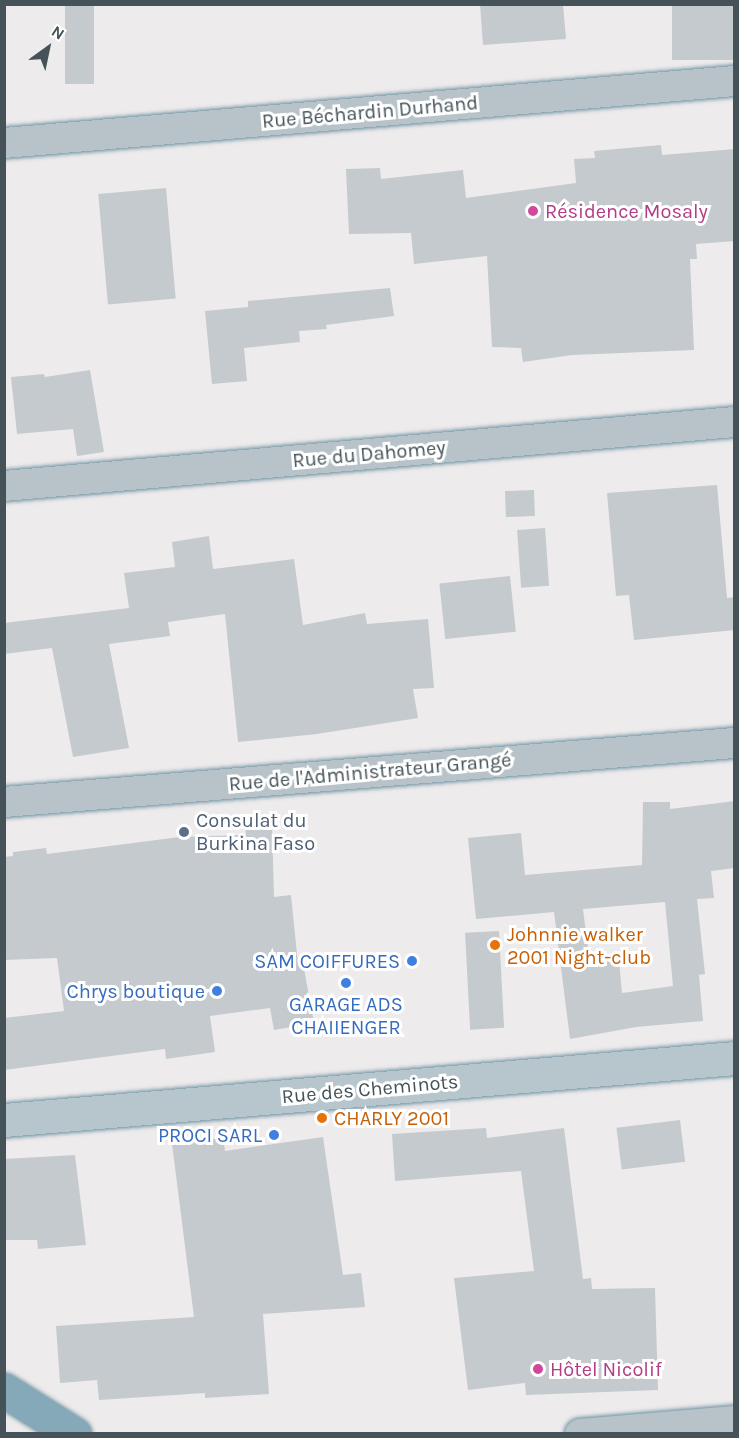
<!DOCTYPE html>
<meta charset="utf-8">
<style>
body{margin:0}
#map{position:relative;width:739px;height:1438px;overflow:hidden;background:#eeebec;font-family:Karla,sans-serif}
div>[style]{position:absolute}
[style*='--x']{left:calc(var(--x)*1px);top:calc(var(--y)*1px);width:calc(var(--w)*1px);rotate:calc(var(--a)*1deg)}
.building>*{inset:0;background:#c5cace;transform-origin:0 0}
.roads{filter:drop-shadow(0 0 2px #7094a4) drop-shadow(0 0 2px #7094a4)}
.street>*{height:30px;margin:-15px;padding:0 15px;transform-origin:15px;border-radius:15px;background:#b7c3c8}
.secondary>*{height:33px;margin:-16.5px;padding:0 16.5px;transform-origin:16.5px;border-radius:16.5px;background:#b7c6cd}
.highway>*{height:33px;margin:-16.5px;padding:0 16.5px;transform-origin:16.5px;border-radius:16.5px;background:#85a9b9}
.dots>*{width:16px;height:16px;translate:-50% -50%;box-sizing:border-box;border:3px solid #fff;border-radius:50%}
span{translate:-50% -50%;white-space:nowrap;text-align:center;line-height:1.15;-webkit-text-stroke:6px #fff;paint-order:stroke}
.street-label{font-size:20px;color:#455358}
.hotel-label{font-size:20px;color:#b23c85}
.left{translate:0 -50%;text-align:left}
.service-label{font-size:20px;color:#4e5e75}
.food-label{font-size:20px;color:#c56008}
.shop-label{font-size:20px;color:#366cbe}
.right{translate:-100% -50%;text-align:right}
.frame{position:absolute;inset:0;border:6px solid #455358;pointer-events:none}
.north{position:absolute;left:18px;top:18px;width:60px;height:60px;-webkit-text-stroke:4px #fff;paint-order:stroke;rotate:33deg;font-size:16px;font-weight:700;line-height:24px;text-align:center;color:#455358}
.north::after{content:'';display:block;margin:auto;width:21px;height:27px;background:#455358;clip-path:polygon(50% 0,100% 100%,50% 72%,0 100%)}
</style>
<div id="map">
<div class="building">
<div style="left:65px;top:4px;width:29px;height:80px"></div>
<div style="clip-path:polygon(480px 4px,563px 4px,566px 39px,483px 45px)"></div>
<div style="left:672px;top:4px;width:63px;height:56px"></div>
<div style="clip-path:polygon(661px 145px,662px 155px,735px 149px,735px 241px,696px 244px,697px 259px,690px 259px,694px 350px,572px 355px,523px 362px,521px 348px,492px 347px,487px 256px,414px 264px,411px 233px,349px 234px,346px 169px,380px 168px,381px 179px,463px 170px,466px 198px,576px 183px,574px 159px,595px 158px,594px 151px)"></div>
<div style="left:166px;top:188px;width:111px;height:68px;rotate:85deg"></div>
<div style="clip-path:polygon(390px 288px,394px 316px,326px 325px,327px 329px,299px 331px,300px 342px,244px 348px,247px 381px,212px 384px,205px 311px,248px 307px,248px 301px)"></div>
<div style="clip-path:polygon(90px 370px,104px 452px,77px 456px,73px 429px,17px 434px,11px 377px,44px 374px,45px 377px)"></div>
<div style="clip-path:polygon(717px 485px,727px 598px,735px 597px,735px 630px,634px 640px,629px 595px,616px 596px,607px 493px)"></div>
<div style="left:534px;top:490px;width:26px;height:29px;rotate:88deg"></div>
<div style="left:545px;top:528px;width:58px;height:28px;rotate:86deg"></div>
<div style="clip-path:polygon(209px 536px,213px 569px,294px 559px,303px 625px,365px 613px,367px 624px,428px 619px,434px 688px,413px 689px,418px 718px,317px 734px,238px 742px,225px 614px,168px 622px,170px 636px,109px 644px,129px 748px,73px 757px,52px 648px,4px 654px,4px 623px,129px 608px,124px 573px,175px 567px,172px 542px)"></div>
<div style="left:510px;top:576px;width:56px;height:71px;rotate:84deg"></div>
<div style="clip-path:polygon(evenodd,735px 801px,735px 868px,711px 871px,714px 898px,697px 899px,705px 974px,699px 975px,703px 1021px,636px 1027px,570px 1039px,554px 912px,476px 919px,468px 838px,521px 833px,525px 875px,642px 865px,643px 802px,670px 802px,670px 809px,735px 801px,665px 902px,673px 986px,622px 993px,619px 960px,590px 964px,583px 909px,665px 902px)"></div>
<div style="clip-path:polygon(245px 826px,272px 826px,274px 897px,291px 895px,298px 964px,303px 963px,314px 1023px,274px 1030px,270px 1008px,210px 1016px,215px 1052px,166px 1059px,165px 1049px,4px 1070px,4px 1018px,64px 1011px,57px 958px,4px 960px,4px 857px,13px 856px,13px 852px,46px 848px,47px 854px,180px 837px,246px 835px)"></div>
<div style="left:499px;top:931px;width:97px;height:34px;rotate:87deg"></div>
<div style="left:680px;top:1120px;width:42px;height:64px;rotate:83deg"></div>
<div style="clip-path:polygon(486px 1128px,487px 1138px,564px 1128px,583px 1279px,591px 1278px,592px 1289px,655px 1288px,658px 1390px,526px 1395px,525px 1383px,468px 1390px,454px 1278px,534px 1271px,521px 1171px,395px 1181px,392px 1134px)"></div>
<div style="clip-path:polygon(323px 1137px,343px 1275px,361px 1273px,365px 1307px,263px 1314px,269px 1394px,205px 1398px,205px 1393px,99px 1400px,97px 1380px,60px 1383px,56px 1326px,194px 1317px,172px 1144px,223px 1138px,225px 1151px)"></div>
<div style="clip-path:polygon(75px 1155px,86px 1245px,38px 1249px,37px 1240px,4px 1240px,4px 1159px)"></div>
</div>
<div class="roads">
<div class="street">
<div style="--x:4;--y:143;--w:733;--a:-4.85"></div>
<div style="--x:4;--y:486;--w:733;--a:-5.01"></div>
<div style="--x:4;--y:802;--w:732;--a:-4.62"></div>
<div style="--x:580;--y:1434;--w:155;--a:-4.8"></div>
</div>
<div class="secondary">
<div style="--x:4;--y:1120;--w:733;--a:-4.85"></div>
</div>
<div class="highway">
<div style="--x:4;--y:1390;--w:83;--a:32.2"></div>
</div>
</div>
<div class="dots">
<div style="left:533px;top:211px;background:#d1479c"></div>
<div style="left:184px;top:832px;background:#5c6f8a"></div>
<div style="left:495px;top:945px;background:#e8710a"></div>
<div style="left:412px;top:961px;background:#3f7fe0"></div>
<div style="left:346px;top:983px;background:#3f7fe0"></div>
<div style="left:217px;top:991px;background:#3f7fe0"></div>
<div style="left:322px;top:1118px;background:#e8710a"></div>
<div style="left:274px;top:1135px;background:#3f7fe0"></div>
<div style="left:538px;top:1369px;background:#d1479c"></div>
</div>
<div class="street-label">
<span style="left:370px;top:112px;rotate:-5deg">Rue Béchardin Durhand</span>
<span style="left:369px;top:454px;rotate:-5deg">Rue du Dahomey</span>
<span style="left:370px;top:772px;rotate:-5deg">Rue de l'Administrateur Grangé</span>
<span style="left:370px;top:1089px;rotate:-5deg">Rue des Cheminots</span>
</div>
<div class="hotel-label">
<span class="left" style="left:545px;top:211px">Résidence Mosaly</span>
<span class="left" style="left:550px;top:1369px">Hôtel Nicolif</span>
</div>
<div class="service-label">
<span class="left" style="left:196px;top:832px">Consulat du<br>Burkina Faso</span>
</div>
<div class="food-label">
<span class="left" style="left:507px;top:946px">Johnnie walker<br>2001 Night-club</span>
<span class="left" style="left:334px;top:1118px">CHARLY 2001</span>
</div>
<div class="shop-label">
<span class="right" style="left:400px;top:961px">SAM COIFFURES</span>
<span class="right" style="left:205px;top:991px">Chrys boutique</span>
<span style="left:346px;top:1016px">GARAGE ADS<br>CHAIIENGER</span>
<span class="right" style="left:262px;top:1135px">PROCI SARL</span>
</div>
<div class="frame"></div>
<div class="north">N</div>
</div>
